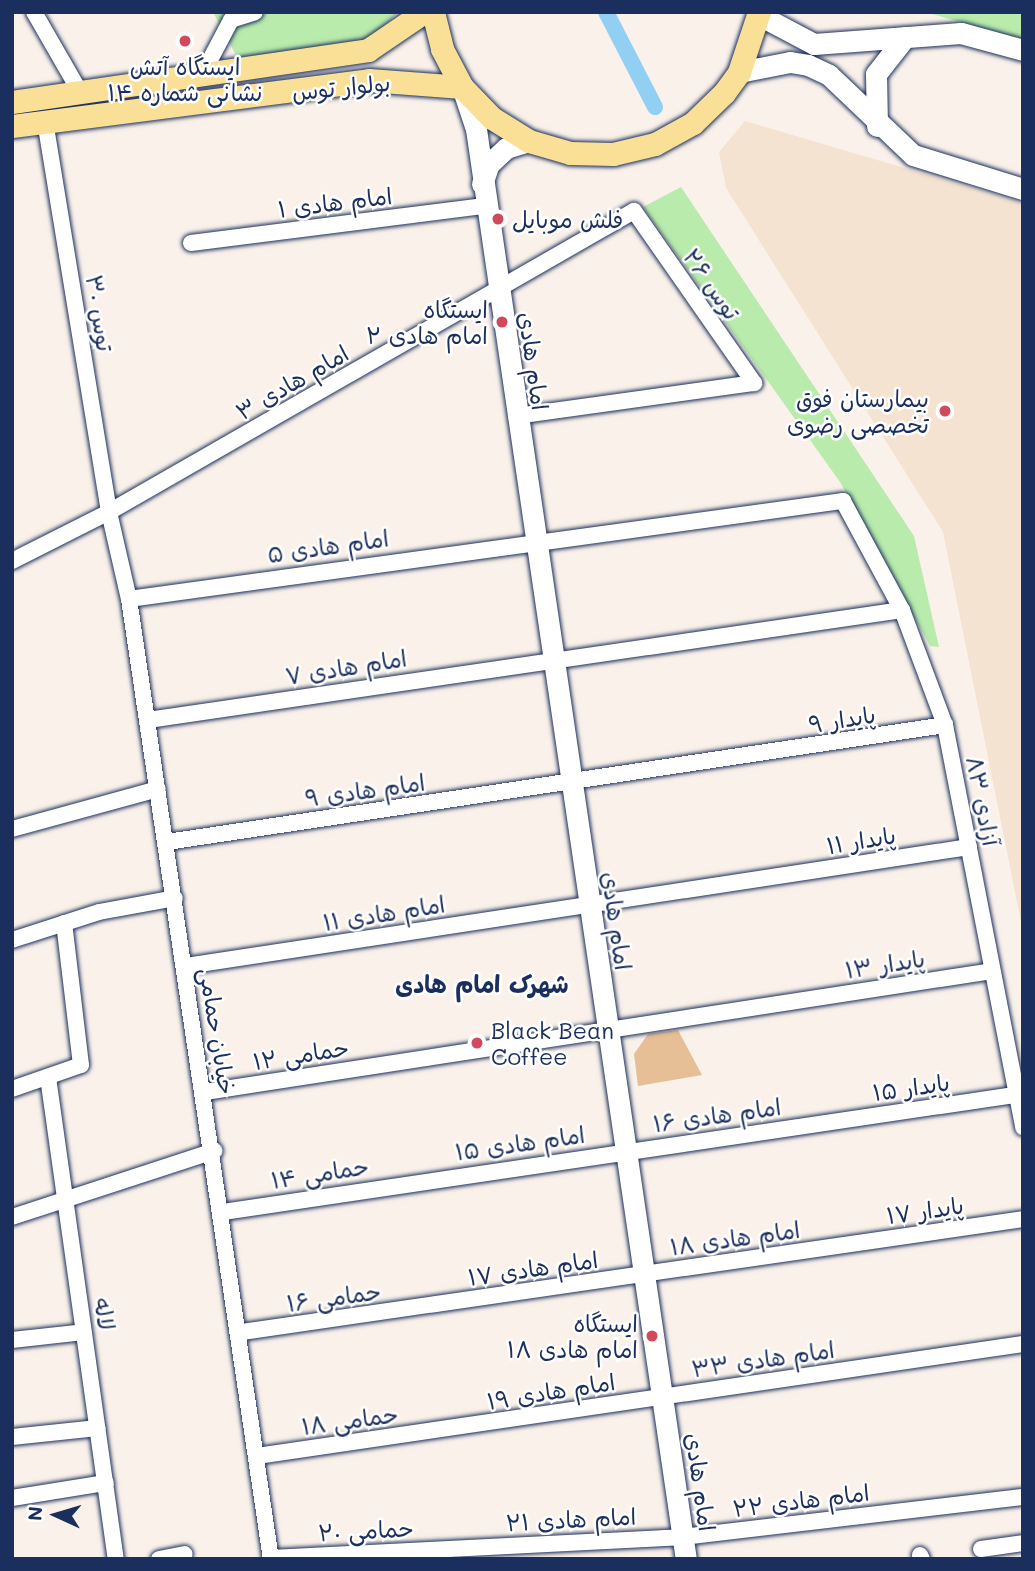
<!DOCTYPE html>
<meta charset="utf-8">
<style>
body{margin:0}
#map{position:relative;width:1035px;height:1571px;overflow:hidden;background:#faf2ea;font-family:Mali,"Playpen Sans Arabic",sans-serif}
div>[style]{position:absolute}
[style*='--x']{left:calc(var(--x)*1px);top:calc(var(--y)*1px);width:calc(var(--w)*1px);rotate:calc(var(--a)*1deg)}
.built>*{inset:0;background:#f4e3d1}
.green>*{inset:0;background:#b9ebac}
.canal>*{height:16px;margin:-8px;padding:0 8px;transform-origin:8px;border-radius:8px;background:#91d0f2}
.building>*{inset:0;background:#e6bf96}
.roads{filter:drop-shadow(0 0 2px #1b2f5e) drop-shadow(0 0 2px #1b2f5e)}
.street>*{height:16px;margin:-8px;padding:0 8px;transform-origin:8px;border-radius:8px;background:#fff}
.secondary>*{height:21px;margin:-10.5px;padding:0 10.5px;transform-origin:10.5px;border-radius:10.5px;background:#fff}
.primary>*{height:23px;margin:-11.5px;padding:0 11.5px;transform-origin:11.5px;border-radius:11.5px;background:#fadf96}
.dots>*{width:19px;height:19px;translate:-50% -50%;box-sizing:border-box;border:4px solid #fff;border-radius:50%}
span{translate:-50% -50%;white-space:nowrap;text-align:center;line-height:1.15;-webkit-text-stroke:5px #fff;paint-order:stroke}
.poi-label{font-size:23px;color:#1b2f5e}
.left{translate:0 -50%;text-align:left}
.right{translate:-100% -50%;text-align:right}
.street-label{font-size:23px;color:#1b2f5e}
.neighbourhood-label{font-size:24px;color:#1b2f5e;font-weight:700}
.frame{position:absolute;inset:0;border:14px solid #1b2f5e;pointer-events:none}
.north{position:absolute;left:21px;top:1480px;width:70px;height:70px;-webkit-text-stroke:5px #fff;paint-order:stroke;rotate:274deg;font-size:19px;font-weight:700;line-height:28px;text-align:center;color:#1b2f5e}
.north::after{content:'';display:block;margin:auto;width:24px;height:32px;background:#1b2f5e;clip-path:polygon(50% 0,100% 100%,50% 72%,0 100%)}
</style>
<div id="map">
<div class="built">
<div style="clip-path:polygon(745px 121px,1023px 203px,1023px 932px,943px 532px,726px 188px,719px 152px)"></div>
</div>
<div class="green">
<div style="clip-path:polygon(213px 12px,399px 12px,367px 40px,239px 61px)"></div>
<div style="clip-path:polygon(925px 12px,1023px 12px,1023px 40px)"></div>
<div style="clip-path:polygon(681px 187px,914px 536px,939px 647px,930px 646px,840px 482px,643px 207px)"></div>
</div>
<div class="canal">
<div style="--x:606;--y:12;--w:107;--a:62.7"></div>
</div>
<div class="building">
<div style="clip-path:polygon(678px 1030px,702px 1075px,638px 1086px,634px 1054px,648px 1034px)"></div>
</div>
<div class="roads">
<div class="street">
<div style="--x:34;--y:12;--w:92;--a:60.1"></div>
<div style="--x:202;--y:75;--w:62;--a:-62.2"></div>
<div style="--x:231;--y:20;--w:25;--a:-18"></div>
<div style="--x:45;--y:121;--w:396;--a:80.7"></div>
<div style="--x:109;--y:512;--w:89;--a:77.1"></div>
<div style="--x:129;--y:599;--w:970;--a:81.59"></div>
<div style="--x:191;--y:243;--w:296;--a:-7.2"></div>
<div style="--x:12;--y:561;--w:109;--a:-26.8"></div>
<div style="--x:109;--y:512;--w:605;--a:-29.83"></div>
<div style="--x:634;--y:211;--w:210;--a:55.1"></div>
<div style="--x:754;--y:383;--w:240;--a:172.1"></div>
<div style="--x:129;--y:599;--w:721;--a:-7.82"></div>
<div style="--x:843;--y:501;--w:124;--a:61.6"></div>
<div style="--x:902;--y:610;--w:123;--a:69.5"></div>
<div style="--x:945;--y:725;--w:410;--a:79"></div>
<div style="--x:148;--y:720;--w:762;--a:-8.3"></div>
<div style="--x:12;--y:829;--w:151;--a:-15.3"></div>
<div style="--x:167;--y:842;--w:787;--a:-8.55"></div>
<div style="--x:12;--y:940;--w:91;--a:-17.8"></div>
<div style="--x:99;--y:912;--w:77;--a:-10.4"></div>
<div style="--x:186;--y:966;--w:792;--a:-8.64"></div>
<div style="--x:48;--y:1077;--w:487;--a:82"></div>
<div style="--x:12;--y:1089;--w:73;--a:-19.2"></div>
<div style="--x:81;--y:1065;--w:143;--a:-96.8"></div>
<div style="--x:205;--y:1092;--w:796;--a:-8.74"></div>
<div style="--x:223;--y:1212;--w:800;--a:-8.41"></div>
<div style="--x:12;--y:1217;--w:213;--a:-18.1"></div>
<div style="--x:242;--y:1332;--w:789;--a:-8.23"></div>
<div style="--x:12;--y:1340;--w:72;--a:-6.3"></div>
<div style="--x:12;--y:1437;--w:86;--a:-6"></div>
<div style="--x:257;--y:1456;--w:774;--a:-8.32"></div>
<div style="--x:12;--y:1498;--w:95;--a:-9.1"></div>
<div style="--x:981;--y:1549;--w:42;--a:-8.1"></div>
<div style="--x:920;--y:1555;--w:4;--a:63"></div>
<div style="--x:271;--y:1558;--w:412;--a:-2.9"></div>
<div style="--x:682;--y:1537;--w:343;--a:-6.7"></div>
<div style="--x:159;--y:1559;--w:26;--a:-11"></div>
</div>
<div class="secondary">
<div style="--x:759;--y:15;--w:62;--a:27.8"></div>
<div style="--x:814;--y:44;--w:147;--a:-4.3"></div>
<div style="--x:961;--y:33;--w:64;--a:15.3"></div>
<div style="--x:739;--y:72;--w:52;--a:-11.1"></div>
<div style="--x:790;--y:62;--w:18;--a:9"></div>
<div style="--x:808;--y:65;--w:23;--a:25"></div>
<div style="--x:829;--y:75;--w:116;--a:43.6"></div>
<div style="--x:913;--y:155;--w:115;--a:17.2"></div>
<div style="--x:462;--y:87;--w:44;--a:71.6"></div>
<div style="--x:476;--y:129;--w:1445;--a:81.65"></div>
<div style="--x:877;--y:126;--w:52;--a:-91.1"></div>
<div style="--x:876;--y:74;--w:47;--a:-51.9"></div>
<div style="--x:482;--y:184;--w:21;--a:-71"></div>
<div style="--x:489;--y:164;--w:23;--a:-43"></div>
<div style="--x:506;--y:148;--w:24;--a:-17"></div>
</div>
<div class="primary">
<div style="--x:433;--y:12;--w:38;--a:76"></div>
<div style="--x:442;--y:49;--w:43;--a:62.2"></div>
<div style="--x:462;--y:87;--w:43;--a:45.9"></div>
<div style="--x:492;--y:118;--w:44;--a:31.9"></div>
<div style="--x:529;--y:141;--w:43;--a:16.3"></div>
<div style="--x:570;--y:153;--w:43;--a:1.3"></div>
<div style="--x:613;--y:154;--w:43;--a:-13.4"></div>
<div style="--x:655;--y:144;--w:43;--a:-28.9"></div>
<div style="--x:693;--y:123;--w:43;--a:-44.1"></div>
<div style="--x:724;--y:93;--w:26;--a:-54"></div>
<div style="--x:739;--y:72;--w:63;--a:-71.6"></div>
<div style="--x:12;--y:102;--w:360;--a:-8.3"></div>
<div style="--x:368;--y:50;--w:68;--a:-34.2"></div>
<div style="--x:12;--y:126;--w:360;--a:-7.3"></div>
<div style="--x:369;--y:80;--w:93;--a:4.3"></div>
</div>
</div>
<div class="dots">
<div style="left:185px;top:41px;background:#d1495b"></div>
<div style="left:498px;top:219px;background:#d1495b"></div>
<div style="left:502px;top:322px;background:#d1495b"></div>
<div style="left:945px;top:411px;background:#d1495b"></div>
<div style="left:477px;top:1043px;background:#d1495b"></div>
<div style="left:652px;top:1336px;background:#d1495b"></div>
</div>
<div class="poi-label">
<span style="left:185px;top:79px">ایستگاه آتش<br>نشانی شماره ۱۴</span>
<span class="left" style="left:512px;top:219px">فلش موبایل</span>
<span class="right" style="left:488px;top:322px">ایستگاه<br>امام هادی ۲</span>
<span class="right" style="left:929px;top:411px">بیمارستان فوق<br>تخصصی رضوی</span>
<span class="left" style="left:491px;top:1043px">Black Bean<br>Coffee</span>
<span class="right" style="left:638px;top:1336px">ایستگاه<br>امام هادی ۱۸</span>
</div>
<div class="street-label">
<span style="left:341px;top:87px;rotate:-6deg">بولوار توس</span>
<span style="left:335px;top:202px;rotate:-7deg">امام هادی ۱</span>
<span style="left:712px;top:284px;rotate:55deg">توس ۲۶</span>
<span style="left:100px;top:313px;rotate:81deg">توس ۳۰</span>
<span style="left:534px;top:361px;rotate:82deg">امام هادی</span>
<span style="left:292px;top:382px;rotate:-30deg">امام هادی ۳</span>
<span style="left:328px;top:546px;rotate:-8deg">امام هادی ۵</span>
<span style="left:346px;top:667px;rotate:-9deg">امام هادی ۷</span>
<span style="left:842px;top:719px;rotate:-9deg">پایدار ۹</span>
<span style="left:365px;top:790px;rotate:-8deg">امام هادی ۹</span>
<span style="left:983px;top:801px;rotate:79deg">آزادی ۸۳</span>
<span style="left:861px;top:840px;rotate:-9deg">پایدار ۱۱</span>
<span style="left:384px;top:913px;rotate:-9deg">امام هادی ۱۱</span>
<span style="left:617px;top:921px;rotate:82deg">امام هادی</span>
<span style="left:885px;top:964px;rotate:-9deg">پایدار ۱۳</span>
<span style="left:218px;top:1031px;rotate:81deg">خیابان حمامی</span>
<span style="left:300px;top:1054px;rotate:-9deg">حمامی ۱۲</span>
<span style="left:911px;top:1087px;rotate:-8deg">پایدار ۱۵</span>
<span style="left:717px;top:1115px;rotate:-8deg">امام هادی ۱۶</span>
<span style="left:520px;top:1143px;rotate:-8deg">امام هادی ۱۵</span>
<span style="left:319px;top:1173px;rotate:-9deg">حمامی ۱۴</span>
<span style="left:925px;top:1210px;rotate:-8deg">پایدار ۱۷</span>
<span style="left:735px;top:1238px;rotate:-8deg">امام هادی ۱۸</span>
<span style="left:533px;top:1268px;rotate:-8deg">امام هادی ۱۷</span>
<span style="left:333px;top:1297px;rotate:-8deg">حمامی ۱۶</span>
<span style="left:105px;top:1314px;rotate:82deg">لاله</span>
<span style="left:763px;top:1359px;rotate:-8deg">امام هادی ۳۳</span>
<span style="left:551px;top:1391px;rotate:-9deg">امام هادی ۱۹</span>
<span style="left:349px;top:1420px;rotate:-8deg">حمامی ۱۸</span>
<span style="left:701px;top:1482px;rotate:82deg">امام هادی</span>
<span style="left:801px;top:1500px;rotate:-7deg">امام هادی ۲۲</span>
<span style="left:571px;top:1519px;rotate:-3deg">امام هادی ۲۱</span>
<span style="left:365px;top:1530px;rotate:-3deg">حمامی ۲۰</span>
</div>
<div class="neighbourhood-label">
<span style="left:482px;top:984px">شهرک امام هادی</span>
</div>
<div class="frame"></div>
<div class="north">N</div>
</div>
